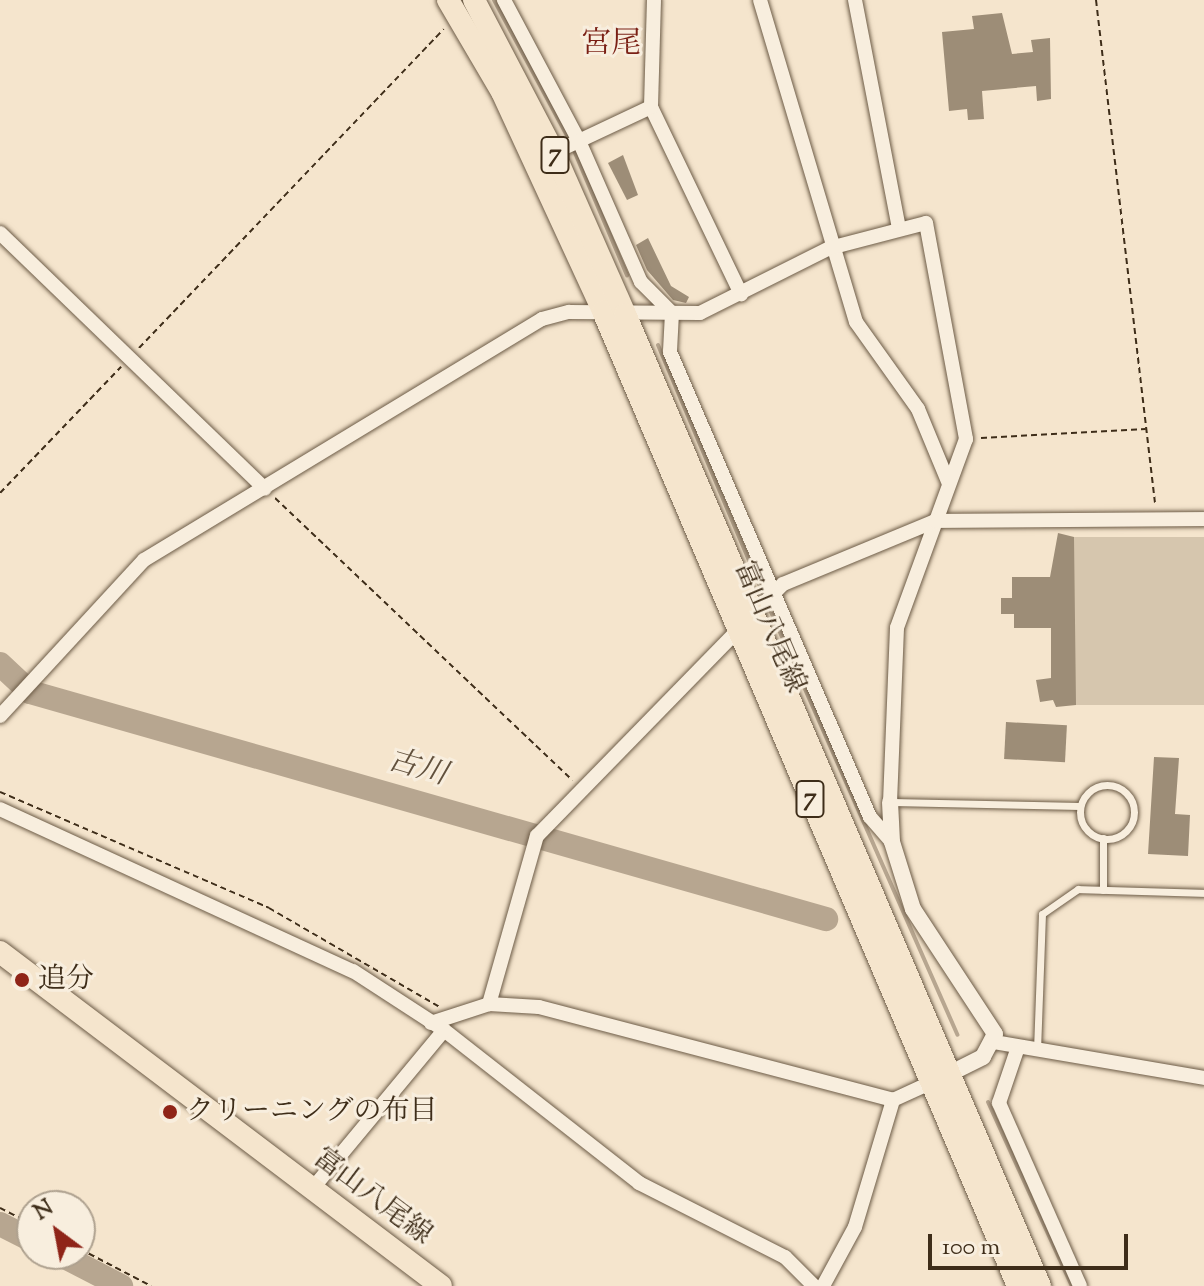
<!DOCTYPE html>
<meta charset="utf-8">
<style>
body{margin:0}
#map{position:relative;width:1204px;height:1286px;overflow:hidden;background:#f5e5cd;font-family:"Sorts Mill Goudy","Noto Serif JP",serif}
div>[style]{position:absolute}
[style*='--x']{left:calc(var(--x)*1px);top:calc(var(--y)*1px);width:calc(var(--w)*1px);rotate:calc(var(--a)*1deg)}
.green>*{inset:0;background:#d6c6ae;transform-origin:0 0}
.stream>*{height:4px;margin:-2px;padding:0 2px;transform-origin:2px;border-radius:2px;background:#b7a690}
.river>*{height:24px;margin:-12px;padding:0 12px;transform-origin:12px;border-radius:12px;background:#b7a690}
.building>*{inset:0;background:#9d8d77;transform-origin:0 0}
.path>*{height:2px;margin-top:-1px;transform-origin:0;background:repeating-linear-gradient(90deg,#3e2d19 0 6px,transparent 0 10px)}
.roads{filter:drop-shadow(0 0 2px #6c5b46) drop-shadow(0 0 2px #6c5b46)}
.service>*{height:7px;margin:-3.5px;padding:0 3.5px;transform-origin:3.5px;border-radius:3.5px;background:#f8eede}
.service>.ring{margin:-3.5px;padding:0;box-sizing:content-box;background:none;border:7px solid #f8eede;border-radius:50%}
.minor>*{height:14px;margin:-7px;padding:0 7px;transform-origin:7px;border-radius:7px;background:#f8eede}
.tertiary>*{height:16px;margin:-8px;padding:0 8px;transform-origin:8px;border-radius:8px;background:#f8eede}
.primary>*{height:22px;margin:-11px;padding:0 11px;transform-origin:11px;border-radius:11px;background:#f5e5cd}
.dots>*{width:22px;height:22px;translate:-50% -50%;box-sizing:border-box;border:4px solid #f8eede;border-radius:50%}
span{translate:-50% -50%;white-space:nowrap;text-align:center;line-height:1.15;-webkit-text-stroke:6px #f8eede;paint-order:stroke}
.shield-label span{padding:2px 6px;background:#f8eede;border:2px solid;border-radius:6px;-webkit-text-stroke-width:0}
.shield-label{font-size:26px;color:#3e2d19;font-weight:700}
.street-label{font-size:28px;color:#3e2d19}
.poi-label{font-size:28px;color:#3e2d19}
.left{translate:0 -50%;text-align:left}
.neighbourhood-label{font-size:30px;color:#7a1f14}
.water-label{font-size:30px;color:#62513d;font-style:italic}
.north{position:absolute;left:16px;top:1190px;width:80px;height:80px;box-sizing:border-box;background:#f8eede;border:2px solid #aea18f;border-radius:50%;rotate:328deg;font-size:22px;font-weight:700;line-height:32px;text-align:center;color:#3e2d19}
.north::after{content:'';display:block;margin:auto;width:28px;height:36px;background:#8f2418;clip-path:polygon(50% 0,100% 100%,50% 72%,0 100%)}
.scale{position:absolute;left:928px;top:1234px;width:200px;height:36px;box-sizing:border-box;border:4px solid #3e2d19;border-top:0;padding-left:10px;font-size:24px;line-height:28px;white-space:nowrap;color:#3e2d19;-webkit-text-stroke:6px #f8eede;paint-order:stroke}
</style>
<div id="map">
<div class="green">
<div style="left:1074px;top:537px;width:130px;height:168px"></div>
</div>
<div class="stream">
<div style="--x:494;--y:0;--w:160;--a:61.7"></div>
<div style="--x:570;--y:141;--w:146;--a:67"></div>
<div style="--x:658;--y:345;--w:270;--a:67.1"></div>
<div style="--x:771;--y:612;--w:462;--a:66.2"></div>
<div style="--x:988;--y:1102;--w:202;--a:65.5"></div>
</div>
<div class="river">
<div style="--x:0;--y:664;--w:41;--a:43"></div>
<div style="--x:30;--y:692;--w:828;--a:15.92"></div>
<div style="--x:0;--y:1224;--w:36;--a:27"></div>
<div style="--x:59;--y:1254;--w:70;--a:27.3"></div>
</div>
<div class="building">
<div style="clip-path:polygon(1002px 13px,1012px 54px,1033px 52px,1031px 40px,1050px 38px,1051px 99px,1037px 101px,1036px 86px,982px 91px,984px 119px,968px 120px,967px 109px,949px 111px,942px 32px,974px 29px,972px 16px)"></div>
<div style="clip-path:polygon(623px 155px,638px 195px,627px 200px,608px 163px)"></div>
<div style="clip-path:polygon(648px 238px,671px 286px,689px 297px,686px 303px,673px 300px,647px 270px,636px 245px)"></div>
<div style="clip-path:polygon(1058px 533px,1074px 537px,1076px 705px,1056px 707px,1053px 700px,1040px 702px,1036px 680px,1051px 678px,1051px 628px,1014px 628px,1014px 614px,1001px 614px,1001px 598px,1012px 598px,1012px 577px,1050px 577px)"></div>
<div style="left:1006px;top:722px;width:61px;height:37px;rotate:3deg"></div>
<div style="clip-path:polygon(1154px 757px,1179px 758px,1175px 814px,1190px 815px,1188px 856px,1148px 854px)"></div>
</div>
<div class="path">
<div style="--x:1096;--y:0;--w:506;--a:83.31"></div>
<div style="--x:139;--y:348;--w:441;--a:-46.3"></div>
<div style="--x:981;--y:438;--w:165;--a:-3.1"></div>
<div style="--x:0;--y:493;--w:175;--a:-46.2"></div>
<div style="--x:275;--y:498;--w:410;--a:43.5"></div>
<div style="--x:0;--y:792;--w:293;--a:23.3"></div>
<div style="--x:269;--y:908;--w:198;--a:30.1"></div>
<div style="--x:0;--y:1208;--w:36;--a:27"></div>
<div style="--x:80;--y:1249;--w:80;--a:27.5"></div>
</div>
<div class="roads">
<div class="service">
<div class="ring" style="left:1080px;top:785px;width:47px;height:47px"></div>
<div style="--x:892;--y:802;--w:188;--a:1.2"></div>
<div style="--x:1103;--y:838;--w:52;--a:90"></div>
<div style="--x:1037;--y:1050;--w:136;--a:-87.9"></div>
<div style="--x:1042;--y:914;--w:44;--a:-34.8"></div>
<div style="--x:1078;--y:889;--w:126;--a:1.8"></div>
</div>
<div class="minor">
<div style="--x:504;--y:0;--w:160;--a:62"></div>
<div style="--x:579;--y:141;--w:154;--a:66.3"></div>
<div style="--x:641;--y:282;--w:44;--a:45"></div>
<div style="--x:672;--y:313;--w:39;--a:93"></div>
<div style="--x:670;--y:352;--w:506;--a:66.73"></div>
<div style="--x:870;--y:817;--w:33;--a:49"></div>
<div style="--x:760;--y:0;--w:336;--a:73.4"></div>
<div style="--x:856;--y:322;--w:107;--a:54.5"></div>
<div style="--x:918;--y:409;--w:81;--a:67.5"></div>
<div style="--x:855;--y:0;--w:233;--a:79.1"></div>
<div style="--x:651;--y:107;--w:208;--a:64.3"></div>
<div style="--x:549;--y:155;--w:113;--a:-25.2"></div>
<div style="--x:651;--y:107;--w:107;--a:-88.4"></div>
<div style="--x:0;--y:233;--w:368;--a:44"></div>
<div style="--x:0;--y:716;--w:212;--a:-47.3"></div>
<div style="--x:144;--y:560;--w:465;--a:-31.2"></div>
<div style="--x:542;--y:319;--w:28;--a:-15"></div>
<div style="--x:569;--y:312;--w:131;--a:0.4"></div>
<div style="--x:700;--y:313;--w:145;--a:-26.6"></div>
<div style="--x:830;--y:248;--w:99;--a:-14.6"></div>
<div style="--x:926;--y:223;--w:220;--a:79.5"></div>
<div style="--x:966;--y:439;--w:201;--a:110.1"></div>
<div style="--x:897;--y:628;--w:174;--a:92.3"></div>
<div style="--x:0;--y:809;--w:388;--a:24.7"></div>
<div style="--x:353;--y:971;--w:108;--a:33"></div>
<div style="--x:444;--y:1030;--w:248;--a:38.1"></div>
<div style="--x:639;--y:1183;--w:164;--a:26.9"></div>
<div style="--x:785;--y:1257;--w:41;--a:45"></div>
<div style="--x:489;--y:1004;--w:175;--a:-74.1"></div>
<div style="--x:537;--y:836;--w:352;--a:-45.7"></div>
<div style="--x:783;--y:584;--w:165;--a:-22.5"></div>
<div style="--x:935;--y:521;--w:269;--a:-0.4"></div>
<div style="--x:431;--y:1023;--w:61;--a:-18.1"></div>
<div style="--x:489;--y:1004;--w:50;--a:3.4"></div>
<div style="--x:539;--y:1007;--w:366;--a:14.7"></div>
<div style="--x:994;--y:1042;--w:213;--a:9.7"></div>
<div style="--x:1017;--y:1050;--w:56;--a:108.8"></div>
<div style="--x:999;--y:1103;--w:200;--a:66.1"></div>
<div style="--x:313;--y:1188;--w:205;--a:-50.3"></div>
<div style="--x:823;--y:1286;--w:67;--a:-61.5"></div>
<div style="--x:855;--y:1227;--w:133;--a:-73.3"></div>
<div style="--x:893;--y:1100;--w:41;--a:-24.7"></div>
</div>
<div class="tertiary">
<div style="--x:890;--y:802;--w:40;--a:87.1"></div>
<div style="--x:892;--y:842;--w:70;--a:72.6"></div>
<div style="--x:913;--y:909;--w:149;--a:56.7"></div>
<div style="--x:995;--y:1034;--w:26;--a:118"></div>
<div style="--x:983;--y:1057;--w:45;--a:153.4"></div>
</div>
<div class="primary">
<div style="--x:448;--y:0;--w:107;--a:59.6"></div>
<div style="--x:502;--y:92;--w:241;--a:65.2"></div>
<div style="--x:603;--y:311;--w:1060;--a:66.94"></div>
<div style="--x:474;--y:0;--w:173;--a:62.4"></div>
<div style="--x:554;--y:153;--w:176;--a:66.2"></div>
<div style="--x:625;--y:314;--w:1057;--a:66.88"></div>
<div style="--x:0;--y:952;--w:553;--a:37.14"></div>
</div>
</div>
<div class="dots">
<div style="left:22px;top:980px;background:#8f2418"></div>
<div style="left:170px;top:1112px;background:#8f2418"></div>
</div>
<div class="shield-label">
<span style="left:555px;top:155px">7</span>
<span style="left:810px;top:799px">7</span>
</div>
<div class="street-label">
<span style="left:769px;top:627px;rotate:67deg">富山八尾線</span>
<span style="left:372px;top:1197px;rotate:37deg">富山八尾線</span>
</div>
<div class="poi-label">
<span class="left" style="left:38px;top:980px">追分</span>
<span class="left" style="left:186px;top:1112px">クリーニングの布目</span>
</div>
<div class="neighbourhood-label">
<span style="left:611px;top:45px">宮尾</span>
</div>
<div class="water-label">
<span style="left:417px;top:769px;rotate:16deg">古川</span>
</div>
<div class="north">N</div>
<div class="scale">100 m</div>
</div>
